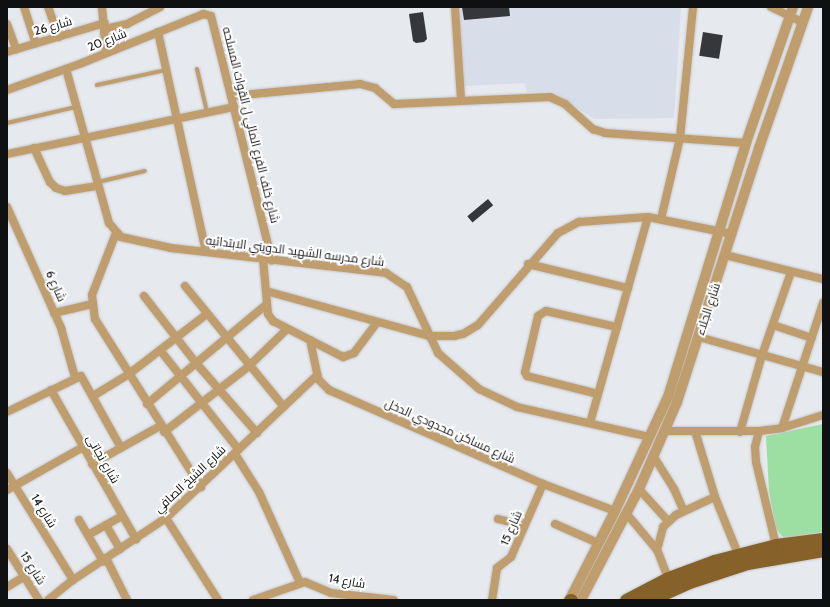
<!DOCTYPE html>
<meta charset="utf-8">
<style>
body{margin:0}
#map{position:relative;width:830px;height:607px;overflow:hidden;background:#e6e9ed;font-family:Cabin,Cairo,sans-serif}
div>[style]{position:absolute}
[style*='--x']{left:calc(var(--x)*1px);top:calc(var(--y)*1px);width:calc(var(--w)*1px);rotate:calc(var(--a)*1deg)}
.built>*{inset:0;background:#d7dee9}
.green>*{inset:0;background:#9ddea3}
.building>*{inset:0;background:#35373b;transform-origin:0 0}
.roads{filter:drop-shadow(0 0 1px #c4c6ca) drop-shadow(0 0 1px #c4c6ca)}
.service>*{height:4px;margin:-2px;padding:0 2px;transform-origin:2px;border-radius:2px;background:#bf9d6d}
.minor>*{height:8px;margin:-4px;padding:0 4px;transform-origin:4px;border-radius:4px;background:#bf9d6d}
.tertiary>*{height:10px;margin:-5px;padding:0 5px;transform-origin:5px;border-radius:5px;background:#bf9d6d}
.primary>*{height:13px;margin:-6.5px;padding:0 6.5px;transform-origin:6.5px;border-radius:6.5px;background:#86622a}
span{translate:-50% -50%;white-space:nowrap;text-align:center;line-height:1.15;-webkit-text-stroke:4px #fff;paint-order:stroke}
.street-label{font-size:12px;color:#0f1011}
.frame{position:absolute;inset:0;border:8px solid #0f1011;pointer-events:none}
</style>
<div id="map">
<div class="built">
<div style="clip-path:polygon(457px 7px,681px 7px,674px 118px,594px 119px,552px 91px,527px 92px,525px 83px,464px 86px)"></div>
</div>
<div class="green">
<div style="clip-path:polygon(823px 424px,823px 532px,784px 538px,776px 529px,769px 491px,766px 436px)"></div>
</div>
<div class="building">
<div style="clip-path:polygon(462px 7px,509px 7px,510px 16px,464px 20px)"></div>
<div style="clip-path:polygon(423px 12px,427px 39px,424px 42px,416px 43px,413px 41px,409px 14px)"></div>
<div style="left:703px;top:32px;width:20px;height:24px;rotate:9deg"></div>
<div style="left:488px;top:199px;width:8px;height:27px;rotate:50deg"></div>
</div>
<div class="roads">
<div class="service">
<div style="--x:197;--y:69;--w:44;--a:76.9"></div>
<div style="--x:97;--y:85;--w:71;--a:-12.3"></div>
<div style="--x:7;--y:123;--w:71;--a:-13.1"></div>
<div style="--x:98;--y:182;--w:48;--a:-13.2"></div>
</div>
<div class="minor">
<div style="--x:24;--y:7;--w:38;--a:72"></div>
<div style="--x:48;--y:7;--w:32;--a:70"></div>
<div style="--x:102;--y:7;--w:46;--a:85"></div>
<div style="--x:455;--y:7;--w:94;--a:86.3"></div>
<div style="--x:771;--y:7;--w:34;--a:26"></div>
<div style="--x:7;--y:24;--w:27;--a:70"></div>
<div style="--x:105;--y:29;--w:23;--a:-13"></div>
<div style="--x:127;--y:24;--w:37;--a:-27"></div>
<div style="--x:158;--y:32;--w:225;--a:77.7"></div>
<div style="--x:7;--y:52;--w:102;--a:-16.5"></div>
<div style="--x:66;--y:69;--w:160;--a:74.4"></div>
<div style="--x:109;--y:223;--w:18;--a:49"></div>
<div style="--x:121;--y:237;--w:51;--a:12.4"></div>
<div style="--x:171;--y:248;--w:216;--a:6.6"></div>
<div style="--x:386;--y:273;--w:25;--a:34"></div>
<div style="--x:407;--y:287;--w:73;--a:64.8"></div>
<div style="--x:438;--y:353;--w:55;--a:41.3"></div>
<div style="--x:479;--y:389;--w:42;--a:25.3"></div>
<div style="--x:517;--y:407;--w:136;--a:12.7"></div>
<div style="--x:7;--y:90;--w:80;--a:-19.8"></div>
<div style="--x:82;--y:63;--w:131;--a:-22"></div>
<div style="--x:203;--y:14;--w:8;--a:14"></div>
<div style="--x:211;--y:16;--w:252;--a:76"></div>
<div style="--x:231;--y:96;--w:130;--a:-5.3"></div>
<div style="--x:360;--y:84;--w:16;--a:15"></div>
<div style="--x:375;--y:88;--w:25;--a:40"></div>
<div style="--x:394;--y:104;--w:156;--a:-2.6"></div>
<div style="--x:550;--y:97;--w:17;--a:25"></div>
<div style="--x:565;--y:104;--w:38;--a:42"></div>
<div style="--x:593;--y:129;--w:13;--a:18"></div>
<div style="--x:605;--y:133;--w:141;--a:4.1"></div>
<div style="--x:34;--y:148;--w:38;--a:65"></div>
<div style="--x:50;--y:182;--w:8;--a:45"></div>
<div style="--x:56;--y:188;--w:9;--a:18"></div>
<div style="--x:65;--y:191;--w:33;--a:-9"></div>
<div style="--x:7;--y:154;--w:232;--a:-11.7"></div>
<div style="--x:7;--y:207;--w:133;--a:65.9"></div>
<div style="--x:61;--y:328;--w:51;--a:74.1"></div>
<div style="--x:661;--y:219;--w:83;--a:-76.8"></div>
<div style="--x:680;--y:138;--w:132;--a:-84.3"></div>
<div style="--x:116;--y:233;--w:66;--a:111.2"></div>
<div style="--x:92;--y:295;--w:24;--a:83"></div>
<div style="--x:95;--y:319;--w:199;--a:57.8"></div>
<div style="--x:725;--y:255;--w:101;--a:13.8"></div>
<div style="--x:263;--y:259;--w:55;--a:84.8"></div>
<div style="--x:268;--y:314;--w:9;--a:54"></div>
<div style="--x:273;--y:321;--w:79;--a:27.2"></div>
<div style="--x:343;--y:357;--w:12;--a:-20"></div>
<div style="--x:354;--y:353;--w:38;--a:-53"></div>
<div style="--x:528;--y:264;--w:103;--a:13.5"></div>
<div style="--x:185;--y:286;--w:156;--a:50.7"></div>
<div style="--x:266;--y:291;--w:169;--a:15.4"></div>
<div style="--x:429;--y:336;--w:25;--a:0"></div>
<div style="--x:454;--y:336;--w:9;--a:-13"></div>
<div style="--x:463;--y:334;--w:17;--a:-31"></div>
<div style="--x:478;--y:325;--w:122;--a:-49"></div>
<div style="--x:558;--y:233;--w:24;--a:-28"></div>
<div style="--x:579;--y:222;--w:69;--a:-4.1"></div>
<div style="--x:648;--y:217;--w:86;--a:11.4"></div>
<div style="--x:144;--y:296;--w:85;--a:52.2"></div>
<div style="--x:196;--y:363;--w:93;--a:48.9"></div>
<div style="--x:54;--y:313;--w:39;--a:-13"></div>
<div style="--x:773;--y:325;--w:41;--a:18.4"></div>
<div style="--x:699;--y:337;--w:129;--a:15.8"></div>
<div style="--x:310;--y:340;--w:40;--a:78"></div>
<div style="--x:318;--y:379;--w:16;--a:45"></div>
<div style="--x:329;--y:390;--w:234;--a:23.7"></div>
<div style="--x:543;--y:484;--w:77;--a:20.6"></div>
<div style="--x:160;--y:350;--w:127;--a:51.7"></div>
<div style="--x:51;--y:390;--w:172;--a:60.3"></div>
<div style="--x:598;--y:394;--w:73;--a:-165.8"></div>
<div style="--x:527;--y:376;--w:4;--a:-117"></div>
<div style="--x:525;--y:372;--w:57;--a:-76.9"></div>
<div style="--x:538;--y:316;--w:9;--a:-32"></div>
<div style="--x:546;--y:311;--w:73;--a:12.7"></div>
<div style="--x:93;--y:396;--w:42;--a:-31.4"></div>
<div style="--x:129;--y:374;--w:98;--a:-37.6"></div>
<div style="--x:147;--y:404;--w:156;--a:-39.8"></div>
<div style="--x:7;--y:412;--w:82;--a:-25.9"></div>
<div style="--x:81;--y:376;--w:82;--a:60.9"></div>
<div style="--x:590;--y:423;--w:214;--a:-74.3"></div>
<div style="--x:782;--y:428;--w:132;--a:-71.8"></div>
<div style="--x:665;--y:431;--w:94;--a:0"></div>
<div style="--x:759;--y:431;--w:23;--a:-7"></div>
<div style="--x:782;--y:428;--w:43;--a:-17.6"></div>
<div style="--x:695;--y:431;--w:69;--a:73.1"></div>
<div style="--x:715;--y:497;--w:61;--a:68"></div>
<div style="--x:759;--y:431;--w:16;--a:104"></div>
<div style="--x:755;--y:447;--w:15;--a:86"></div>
<div style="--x:756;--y:462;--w:85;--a:76.5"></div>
<div style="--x:164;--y:432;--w:108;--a:-37.8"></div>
<div style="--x:249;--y:366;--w:53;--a:-44.2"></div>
<div style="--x:740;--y:432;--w:80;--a:-74.1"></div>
<div style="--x:762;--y:355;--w:88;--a:-70.7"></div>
<div style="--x:235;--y:454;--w:45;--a:57.7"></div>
<div style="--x:259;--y:492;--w:100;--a:65.7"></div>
<div style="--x:654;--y:457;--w:38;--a:58"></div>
<div style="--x:674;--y:489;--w:24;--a:66"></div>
<div style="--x:92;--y:464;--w:78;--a:-29.2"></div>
<div style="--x:7;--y:473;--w:126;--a:58.3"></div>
<div style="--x:639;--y:489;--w:43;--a:47.8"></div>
<div style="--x:7;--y:490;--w:87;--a:-29.5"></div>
<div style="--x:626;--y:513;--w:48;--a:50"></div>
<div style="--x:166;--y:518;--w:97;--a:57.6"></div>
<div style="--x:498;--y:519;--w:27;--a:15"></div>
<div style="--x:79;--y:520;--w:48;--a:59.7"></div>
<div style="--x:555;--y:524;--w:47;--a:23.8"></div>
<div style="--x:106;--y:525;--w:28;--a:60"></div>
<div style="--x:88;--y:535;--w:39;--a:-29"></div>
<div style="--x:7;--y:549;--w:60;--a:57.9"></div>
<div style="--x:106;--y:558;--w:47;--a:63.4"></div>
<div style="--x:668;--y:578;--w:30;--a:-111"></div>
<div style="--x:657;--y:550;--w:24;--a:-75"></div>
<div style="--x:663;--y:527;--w:18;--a:-43"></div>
<div style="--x:676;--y:515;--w:43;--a:-24.8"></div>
<div style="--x:7;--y:587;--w:21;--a:-31"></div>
<div style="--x:48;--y:600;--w:32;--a:-39"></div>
<div style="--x:73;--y:580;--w:112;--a:-33.7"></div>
<div style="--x:166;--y:518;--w:208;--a:-43.4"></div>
<div style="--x:253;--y:600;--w:55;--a:-19.1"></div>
<div style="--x:305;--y:582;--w:28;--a:23"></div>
<div style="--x:331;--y:593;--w:63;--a:6.3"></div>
<div style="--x:492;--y:600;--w:32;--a:-81"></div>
<div style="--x:497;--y:568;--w:18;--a:-38"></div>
<div style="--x:511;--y:557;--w:80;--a:-66.3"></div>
</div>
<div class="tertiary">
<div style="--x:570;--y:599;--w:99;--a:-62.9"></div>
<div style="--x:615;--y:511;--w:126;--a:-65.1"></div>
<div style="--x:668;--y:397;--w:266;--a:-72.9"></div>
<div style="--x:746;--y:143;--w:144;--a:-70.9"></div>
<div style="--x:581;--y:600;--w:125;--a:-62.4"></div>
<div style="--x:639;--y:489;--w:95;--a:-66.4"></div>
<div style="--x:677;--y:402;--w:267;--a:-72.1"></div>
<div style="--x:759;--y:148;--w:149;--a:-70.8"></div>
</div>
<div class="primary">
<div style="--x:570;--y:600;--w:1;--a:0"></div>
<div style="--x:626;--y:600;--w:47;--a:-27.6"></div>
<div style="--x:668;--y:578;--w:49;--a:-20.3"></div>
<div style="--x:714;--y:561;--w:64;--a:-14.5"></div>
<div style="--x:776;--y:545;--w:47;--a:-7.3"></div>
<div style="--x:649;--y:600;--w:44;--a:-24.2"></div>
<div style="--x:689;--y:582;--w:61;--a:-18.1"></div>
<div style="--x:747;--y:563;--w:77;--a:-9.7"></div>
</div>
</div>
<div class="street-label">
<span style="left:53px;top:26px;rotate:-16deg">شارع 26</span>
<span style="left:107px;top:40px;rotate:-22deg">شارع 20</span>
<span style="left:251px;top:125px;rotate:76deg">شارع خلف الفرع المالي ل القوات المسلحه</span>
<span style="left:295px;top:251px;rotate:7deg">شارع مدرسه الشهيد الدويني الابتدائيه</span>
<span style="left:56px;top:286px;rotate:66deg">شارع 6</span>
<span style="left:708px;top:309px;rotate:-72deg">شارع الجلاء</span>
<span style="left:450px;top:431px;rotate:24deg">شارع مساكن محدودي الدخل</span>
<span style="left:103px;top:459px;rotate:60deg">شارع نجاتى</span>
<span style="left:190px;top:479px;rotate:-43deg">شارع الشيخ الصافي</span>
<span style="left:44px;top:511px;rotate:58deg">شارع 14</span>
<span style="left:511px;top:528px;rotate:-66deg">شارع 15</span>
<span style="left:33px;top:568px;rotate:58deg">شارع 15</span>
<span style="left:347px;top:581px;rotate:10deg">شارع 14</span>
</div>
<div class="frame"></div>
</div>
